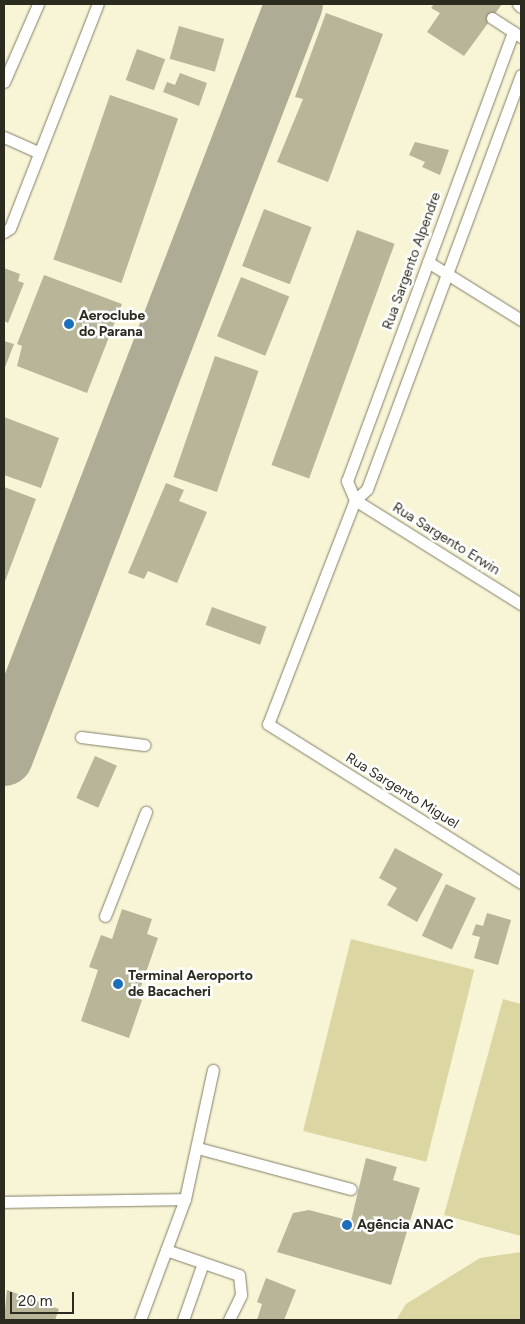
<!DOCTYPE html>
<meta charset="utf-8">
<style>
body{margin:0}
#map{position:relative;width:525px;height:1324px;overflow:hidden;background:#f8f5d7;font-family:Figtree,sans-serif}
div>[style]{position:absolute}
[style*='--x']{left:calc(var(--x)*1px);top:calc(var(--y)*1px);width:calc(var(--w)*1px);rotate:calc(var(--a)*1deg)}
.green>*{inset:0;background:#dcd6a3;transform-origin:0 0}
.taxiway>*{height:58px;margin:-29px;padding:0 29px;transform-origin:29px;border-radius:29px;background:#aeac95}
.building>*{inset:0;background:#b8b598;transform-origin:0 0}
.roads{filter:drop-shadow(0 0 1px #827f64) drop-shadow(0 0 1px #827f64)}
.lane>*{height:11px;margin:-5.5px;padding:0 5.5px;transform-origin:5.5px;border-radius:5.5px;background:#fff}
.dots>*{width:14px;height:14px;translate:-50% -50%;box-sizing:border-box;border:2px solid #fff;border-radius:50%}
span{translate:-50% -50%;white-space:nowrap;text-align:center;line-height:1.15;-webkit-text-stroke:5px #fff;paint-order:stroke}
.street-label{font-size:14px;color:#2c2b1f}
.poi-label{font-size:14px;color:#2c2b1f;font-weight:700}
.left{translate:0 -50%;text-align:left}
.frame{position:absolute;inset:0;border:5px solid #2c2b1f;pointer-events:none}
.scale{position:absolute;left:10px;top:1292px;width:64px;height:22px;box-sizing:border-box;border:2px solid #2c2b1f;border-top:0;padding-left:6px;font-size:15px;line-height:18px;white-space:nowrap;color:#2c2b1f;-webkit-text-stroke:4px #fff;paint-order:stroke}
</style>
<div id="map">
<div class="green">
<div style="left:351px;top:939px;width:127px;height:198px;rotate:14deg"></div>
<div style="clip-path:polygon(503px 999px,521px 1004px,521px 1236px,444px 1215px)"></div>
<div style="clip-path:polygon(521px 1252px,521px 1320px,396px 1320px,406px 1304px,480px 1258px)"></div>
</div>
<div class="taxiway">
<div style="--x:4;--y:757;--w:807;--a:-68.94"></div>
</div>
<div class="building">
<div style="clip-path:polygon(434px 4px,502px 4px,464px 56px,427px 32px,440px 13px,431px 8px)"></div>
<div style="clip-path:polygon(326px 13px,383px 34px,328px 182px,277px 162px,303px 99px,295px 97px)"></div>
<div style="left:179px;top:26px;width:47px;height:34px;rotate:16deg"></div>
<div style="left:137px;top:49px;width:30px;height:33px;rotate:20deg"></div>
<div style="clip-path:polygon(180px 73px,207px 83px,199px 106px,163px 92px,167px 82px,175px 85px)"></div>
<div style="left:110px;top:95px;width:72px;height:174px;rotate:19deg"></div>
<div style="clip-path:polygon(415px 142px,449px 150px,440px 175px,422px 167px,425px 162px,409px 155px)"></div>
<div style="left:264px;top:209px;width:51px;height:61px;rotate:21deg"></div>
<div style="left:357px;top:230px;width:40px;height:250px;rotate:20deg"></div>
<div style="clip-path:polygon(4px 268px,20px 274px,18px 281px,24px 283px,8px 323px,4px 321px)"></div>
<div style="clip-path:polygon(44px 275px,122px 304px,87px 393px,17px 366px,22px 346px,17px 344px)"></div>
<div style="left:241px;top:277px;width:52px;height:64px;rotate:22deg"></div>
<div style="clip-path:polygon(4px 341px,14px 344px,4px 370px)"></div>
<div style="left:215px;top:356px;width:46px;height:128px;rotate:19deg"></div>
<div style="clip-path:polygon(4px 417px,59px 438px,41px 488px,4px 475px)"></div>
<div style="clip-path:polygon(166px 483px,184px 490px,179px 501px,207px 512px,177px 583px,148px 571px,144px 579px,128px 573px)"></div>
<div style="clip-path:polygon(4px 487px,36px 499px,4px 584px)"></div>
<div style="left:212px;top:607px;width:58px;height:19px;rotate:20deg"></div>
<div style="left:95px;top:756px;width:24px;height:46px;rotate:24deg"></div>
<div style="clip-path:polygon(395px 848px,443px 874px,417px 922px,387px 905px,397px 888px,379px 878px)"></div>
<div style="left:446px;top:884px;width:33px;height:57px;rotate:25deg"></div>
<div style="clip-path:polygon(122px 909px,152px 919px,147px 934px,158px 938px,137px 998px,142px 1000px,129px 1038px,81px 1021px,98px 970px,89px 967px,101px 935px,112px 939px)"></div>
<div style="clip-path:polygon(487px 913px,511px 920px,498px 965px,474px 958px,480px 937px,472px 935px,476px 924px,483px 926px)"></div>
<div style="clip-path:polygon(366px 1158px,397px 1167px,393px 1180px,420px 1188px,391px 1285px,277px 1252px,293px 1213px,309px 1210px,351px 1221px)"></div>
<div style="clip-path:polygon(266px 1278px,296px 1290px,284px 1320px,257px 1320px,262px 1304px,257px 1302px)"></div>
<div style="clip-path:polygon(7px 1290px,59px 1309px,55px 1320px,4px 1320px)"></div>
</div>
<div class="roads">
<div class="lane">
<div style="--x:518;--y:4;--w:4;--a:45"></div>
<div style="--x:492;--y:18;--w:35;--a:33"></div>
<div style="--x:521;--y:75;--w:442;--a:110.4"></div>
<div style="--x:367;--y:489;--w:16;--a:137"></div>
<div style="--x:355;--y:500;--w:240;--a:111.2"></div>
<div style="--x:268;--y:724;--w:299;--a:32.1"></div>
<div style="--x:4;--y:82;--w:85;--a:-66.4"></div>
<div style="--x:4;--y:137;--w:36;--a:24"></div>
<div style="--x:4;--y:232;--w:7;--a:-34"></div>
<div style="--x:10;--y:228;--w:241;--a:-68.6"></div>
<div style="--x:428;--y:262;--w:110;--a:31.9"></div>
<div style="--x:355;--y:500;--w:21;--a:-113"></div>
<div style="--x:347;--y:481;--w:479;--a:-69.7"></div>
<div style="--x:355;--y:500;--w:196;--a:32.1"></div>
<div style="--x:81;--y:737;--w:64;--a:7.2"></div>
<div style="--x:105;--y:916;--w:112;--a:-68.5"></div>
<div style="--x:198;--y:1148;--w:158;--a:15"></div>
<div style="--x:4;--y:1202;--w:181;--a:-0.9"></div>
<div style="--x:166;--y:1250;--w:77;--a:18.9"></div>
<div style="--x:239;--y:1275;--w:20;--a:84"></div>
<div style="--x:241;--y:1295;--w:28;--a:116"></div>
<div style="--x:140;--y:1320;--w:129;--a:-69.6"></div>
<div style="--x:185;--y:1199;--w:132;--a:-77.8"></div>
<div style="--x:183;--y:1320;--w:60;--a:-70.7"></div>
</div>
</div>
<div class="dots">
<div style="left:69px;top:324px;background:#1c6ebc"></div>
<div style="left:118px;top:984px;background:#1c6ebc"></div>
<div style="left:347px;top:1225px;background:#1c6ebc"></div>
</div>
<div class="street-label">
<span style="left:412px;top:261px;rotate:-70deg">Rua Sargento Alpendre</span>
<span style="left:446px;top:539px;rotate:32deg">Rua Sargento Erwin</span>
<span style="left:402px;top:791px;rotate:32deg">Rua Sargento Miguel</span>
</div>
<div class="poi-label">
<span class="left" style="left:79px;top:324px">Aeroclube<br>do Parana</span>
<span class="left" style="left:128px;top:984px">Terminal Aeroporto<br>de Bacacheri</span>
<span class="left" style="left:357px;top:1225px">Agência ANAC</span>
</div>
<div class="frame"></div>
<div class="scale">20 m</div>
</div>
